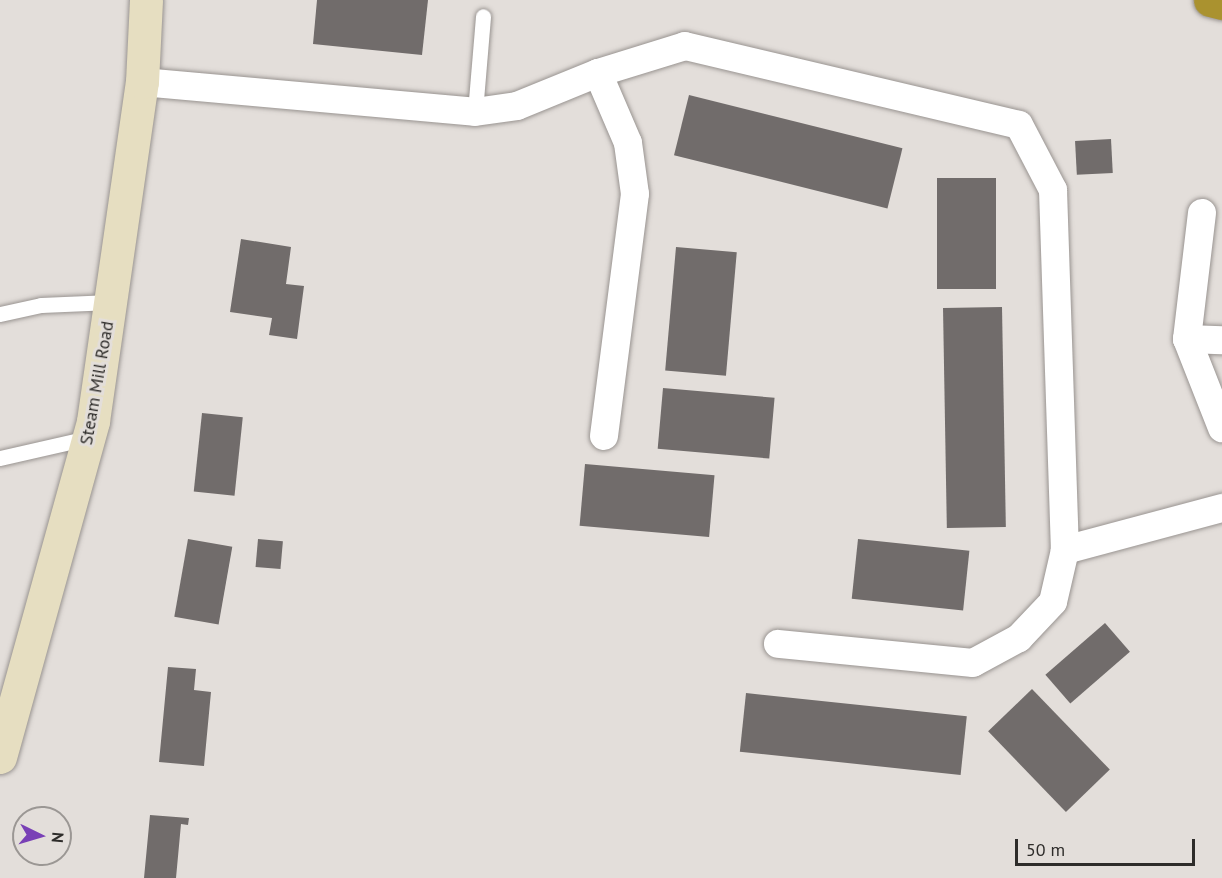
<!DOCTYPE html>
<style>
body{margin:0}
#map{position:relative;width:1222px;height:878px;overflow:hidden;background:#e3deda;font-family:"PT Sans",sans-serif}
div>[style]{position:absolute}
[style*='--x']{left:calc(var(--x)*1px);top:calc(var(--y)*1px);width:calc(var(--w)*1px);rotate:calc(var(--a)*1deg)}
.building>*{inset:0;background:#716c6b;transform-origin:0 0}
.roads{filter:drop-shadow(0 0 2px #999491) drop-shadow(0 0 2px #999491)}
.lane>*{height:15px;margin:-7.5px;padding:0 7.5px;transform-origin:7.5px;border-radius:7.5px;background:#fff}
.street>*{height:28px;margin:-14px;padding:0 14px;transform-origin:14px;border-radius:14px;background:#fff}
.secondary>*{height:33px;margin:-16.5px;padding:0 16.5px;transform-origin:16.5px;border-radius:16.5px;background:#e6dec1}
.highway>*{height:33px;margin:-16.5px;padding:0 16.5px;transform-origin:16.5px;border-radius:16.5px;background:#aa922f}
span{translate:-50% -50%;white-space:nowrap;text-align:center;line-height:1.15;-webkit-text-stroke:6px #e3deda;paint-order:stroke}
.street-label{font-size:18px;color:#2e2c2a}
.north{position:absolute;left:12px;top:806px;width:60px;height:60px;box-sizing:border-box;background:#e3deda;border:2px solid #9b9794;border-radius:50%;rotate:95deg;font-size:16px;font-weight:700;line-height:24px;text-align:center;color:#2e2c2a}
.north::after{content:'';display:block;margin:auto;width:21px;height:27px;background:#7940b6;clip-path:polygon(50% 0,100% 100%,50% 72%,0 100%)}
.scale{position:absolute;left:1015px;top:839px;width:180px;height:27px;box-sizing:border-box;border:3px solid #2e2c2a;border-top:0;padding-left:8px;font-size:18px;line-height:21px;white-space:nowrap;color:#2e2c2a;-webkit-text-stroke:4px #e3deda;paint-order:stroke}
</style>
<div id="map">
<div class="building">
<div style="clip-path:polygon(317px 0,428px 0,422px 55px,313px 44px)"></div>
<div style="left:689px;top:95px;width:220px;height:62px;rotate:14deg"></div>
<div style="left:1111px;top:139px;width:34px;height:36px;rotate:87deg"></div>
<div style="left:937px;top:178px;width:59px;height:111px"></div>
<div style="clip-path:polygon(241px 239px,291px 247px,286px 284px,304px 286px,297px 339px,269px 335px,272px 318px,230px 312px)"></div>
<div style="left:676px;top:247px;width:61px;height:124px;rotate:5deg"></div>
<div style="left:1002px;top:307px;width:220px;height:59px;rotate:89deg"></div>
<div style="left:663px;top:388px;width:112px;height:61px;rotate:5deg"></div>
<div style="left:202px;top:413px;width:41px;height:79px;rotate:6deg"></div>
<div style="left:585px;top:464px;width:130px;height:62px;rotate:5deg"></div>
<div style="left:188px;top:539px;width:45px;height:79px;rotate:10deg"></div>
<div style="left:258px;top:539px;width:25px;height:28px;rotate:5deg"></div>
<div style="left:858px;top:539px;width:112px;height:60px;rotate:6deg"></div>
<div style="left:1105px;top:623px;width:38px;height:79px;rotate:49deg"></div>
<div style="clip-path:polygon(168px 667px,196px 669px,194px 690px,211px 692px,204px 766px,159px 762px)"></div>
<div style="left:1032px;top:689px;width:112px;height:61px;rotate:46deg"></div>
<div style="left:746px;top:693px;width:222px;height:59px;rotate:6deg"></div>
<div style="clip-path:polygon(150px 815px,189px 818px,188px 825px,181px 824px,176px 878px,144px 878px)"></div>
</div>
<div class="roads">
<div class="lane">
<div style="--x:475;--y:112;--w:96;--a:-85.2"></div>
<div style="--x:0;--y:314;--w:42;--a:-12.4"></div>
<div style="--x:41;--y:305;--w:70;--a:-2.5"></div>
<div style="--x:0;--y:458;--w:90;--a:-12.8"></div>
</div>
<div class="street">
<div style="--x:598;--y:73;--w:76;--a:66.8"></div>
<div style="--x:628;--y:143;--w:51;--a:82.2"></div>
<div style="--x:635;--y:194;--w:244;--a:97.3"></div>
<div style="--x:142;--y:82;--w:334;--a:5.1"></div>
<div style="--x:475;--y:112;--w:42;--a:-8.1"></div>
<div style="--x:517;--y:106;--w:87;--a:-22.2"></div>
<div style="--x:598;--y:73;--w:91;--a:-17.2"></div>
<div style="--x:685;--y:46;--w:343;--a:13.3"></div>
<div style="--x:1019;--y:125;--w:73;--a:62.4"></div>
<div style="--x:1053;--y:190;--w:360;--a:88.1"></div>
<div style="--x:1065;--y:550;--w:53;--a:103"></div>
<div style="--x:1053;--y:602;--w:50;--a:133.4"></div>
<div style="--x:1019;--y:638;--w:52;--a:151.5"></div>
<div style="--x:973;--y:663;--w:196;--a:-174.4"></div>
<div style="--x:1202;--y:213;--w:127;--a:96.8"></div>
<div style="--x:1187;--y:339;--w:96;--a:68.5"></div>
<div style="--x:1187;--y:339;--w:35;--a:2"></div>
<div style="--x:1065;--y:550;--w:163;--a:-15"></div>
</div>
<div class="secondary">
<div style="--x:0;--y:757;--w:349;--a:-74.5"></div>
<div style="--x:93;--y:421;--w:343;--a:-81.8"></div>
<div style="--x:142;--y:82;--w:82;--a:-87.2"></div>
</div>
<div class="highway">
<div style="--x:1210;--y:0;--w:12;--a:14"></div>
</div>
</div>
<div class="street-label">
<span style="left:97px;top:383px;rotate:-80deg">Steam Mill Road</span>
</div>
<div class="north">N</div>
<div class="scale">50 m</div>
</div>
